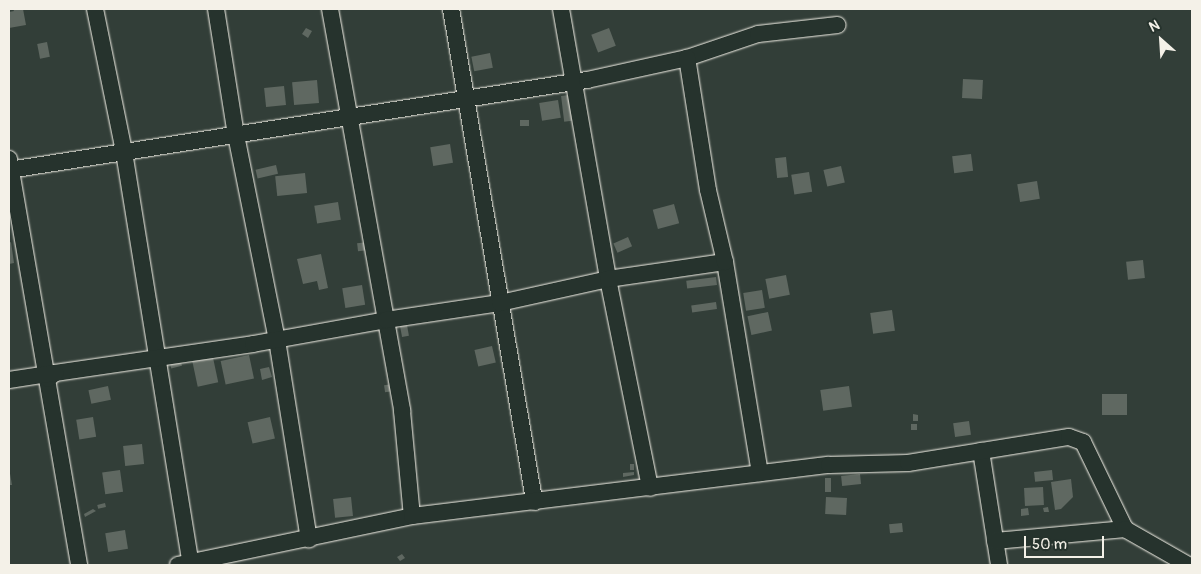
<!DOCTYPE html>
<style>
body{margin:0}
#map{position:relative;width:1201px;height:574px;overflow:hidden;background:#323e38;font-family:Pangolin,sans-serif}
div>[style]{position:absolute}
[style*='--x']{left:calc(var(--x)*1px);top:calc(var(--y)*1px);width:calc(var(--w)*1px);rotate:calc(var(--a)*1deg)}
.building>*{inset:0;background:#5f6861;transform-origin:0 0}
.roads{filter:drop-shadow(0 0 1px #f4f1e8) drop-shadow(0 0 1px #f4f1e8)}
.minor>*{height:16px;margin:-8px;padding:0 8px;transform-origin:8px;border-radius:8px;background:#26332d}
span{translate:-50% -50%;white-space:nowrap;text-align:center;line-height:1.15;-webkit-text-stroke:4px #26332d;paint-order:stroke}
.frame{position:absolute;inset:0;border:10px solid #f4f1e8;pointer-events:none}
.north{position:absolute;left:1136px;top:15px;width:50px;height:50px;-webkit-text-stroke:4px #26332d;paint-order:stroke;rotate:334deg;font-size:14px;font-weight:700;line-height:20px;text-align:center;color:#f4f1e8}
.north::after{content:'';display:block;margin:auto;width:18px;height:22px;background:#f4f1e8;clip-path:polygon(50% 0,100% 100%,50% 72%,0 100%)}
.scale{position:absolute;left:1024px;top:536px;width:80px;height:22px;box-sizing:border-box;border:2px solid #f4f1e8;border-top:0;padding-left:6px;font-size:15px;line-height:18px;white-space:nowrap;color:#f4f1e8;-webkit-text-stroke:4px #26332d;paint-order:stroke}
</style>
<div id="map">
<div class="building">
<div style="clip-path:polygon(13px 9px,23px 9px,26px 25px,9px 28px,9px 12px,14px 11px)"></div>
<div style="clip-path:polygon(306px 28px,312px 31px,308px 38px,302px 34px)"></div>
<div style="left:609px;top:28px;width:19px;height:19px;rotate:69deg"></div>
<div style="left:47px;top:42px;width:15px;height:10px;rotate:79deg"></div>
<div style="left:490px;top:53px;width:15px;height:19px;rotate:79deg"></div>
<div style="left:963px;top:79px;width:20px;height:19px;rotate:3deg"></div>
<div style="left:317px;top:80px;width:23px;height:25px;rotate:85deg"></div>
<div style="left:284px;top:86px;width:19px;height:20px;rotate:84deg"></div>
<div style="left:569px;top:95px;width:26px;height:8px;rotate:83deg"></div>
<div style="left:558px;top:100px;width:18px;height:19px;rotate:81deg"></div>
<div style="left:529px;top:120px;width:6px;height:9px;rotate:90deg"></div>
<div style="left:450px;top:144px;width:19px;height:20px;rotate:81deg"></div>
<div style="left:971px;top:154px;width:17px;height:19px;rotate:83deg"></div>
<div style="left:786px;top:157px;width:20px;height:11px;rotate:84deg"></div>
<div style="left:276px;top:165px;width:9px;height:21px;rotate:77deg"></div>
<div style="left:841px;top:166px;width:17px;height:18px;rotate:77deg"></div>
<div style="left:809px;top:172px;width:20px;height:18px;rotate:81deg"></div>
<div style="left:305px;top:173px;width:20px;height:30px;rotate:84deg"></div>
<div style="left:1037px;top:181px;width:18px;height:20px;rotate:81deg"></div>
<div style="left:338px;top:202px;width:18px;height:24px;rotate:81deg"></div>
<div style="left:674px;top:204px;width:20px;height:22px;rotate:75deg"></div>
<div style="left:628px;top:237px;width:10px;height:16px;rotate:66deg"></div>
<div style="clip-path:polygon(11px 242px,14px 263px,9px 264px,9px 243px)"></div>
<div style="left:368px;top:242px;width:8px;height:11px;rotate:83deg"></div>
<div style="clip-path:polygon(321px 254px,328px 288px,319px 290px,317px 281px,303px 284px,297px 259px)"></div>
<div style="left:1143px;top:260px;width:18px;height:17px;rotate:84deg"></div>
<div style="left:786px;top:275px;width:20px;height:21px;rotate:79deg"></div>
<div style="left:716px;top:277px;width:8px;height:30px;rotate:83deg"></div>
<div style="left:362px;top:285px;width:20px;height:20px;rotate:81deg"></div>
<div style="left:762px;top:290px;width:18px;height:19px;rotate:81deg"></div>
<div style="left:716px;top:302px;width:7px;height:25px;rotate:82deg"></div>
<div style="left:892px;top:310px;width:21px;height:22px;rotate:82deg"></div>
<div style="left:768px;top:312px;width:19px;height:21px;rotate:78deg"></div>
<div style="left:407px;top:325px;width:11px;height:7px;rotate:80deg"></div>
<div style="left:492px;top:346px;width:17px;height:18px;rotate:77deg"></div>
<div style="left:212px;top:353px;width:30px;height:21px;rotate:78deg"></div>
<div style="left:249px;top:355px;width:24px;height:29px;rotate:78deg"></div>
<div style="left:180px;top:358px;width:8px;height:11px;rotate:76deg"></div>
<div style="clip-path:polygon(269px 367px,272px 377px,262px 380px,260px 369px)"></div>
<div style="left:393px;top:384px;width:7px;height:9px;rotate:82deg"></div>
<div style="left:108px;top:386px;width:14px;height:20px;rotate:78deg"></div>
<div style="left:849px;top:386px;width:21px;height:29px;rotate:82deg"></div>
<div style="left:1127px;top:394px;width:21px;height:25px;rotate:90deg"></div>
<div style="clip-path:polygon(913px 414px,918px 415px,918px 421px,913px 421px)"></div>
<div style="left:93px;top:417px;width:20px;height:17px;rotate:81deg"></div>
<div style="left:270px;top:417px;width:22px;height:23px;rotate:77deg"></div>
<div style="left:969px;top:421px;width:14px;height:16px;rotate:82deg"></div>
<div style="left:911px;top:424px;width:6px;height:6px"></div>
<div style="left:142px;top:444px;width:20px;height:19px;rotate:84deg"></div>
<div style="left:630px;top:464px;width:4px;height:6px"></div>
<div style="clip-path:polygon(9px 468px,12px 485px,9px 485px)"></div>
<div style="left:120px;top:470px;width:22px;height:18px;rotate:82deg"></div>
<div style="left:1052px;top:470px;width:10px;height:18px;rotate:84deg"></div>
<div style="clip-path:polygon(634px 472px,634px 475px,623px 477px,623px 473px)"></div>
<div style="left:860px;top:474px;width:10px;height:19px;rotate:84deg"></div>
<div style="left:825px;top:478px;width:6px;height:14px"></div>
<div style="clip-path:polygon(1071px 479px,1073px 497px,1061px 509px,1055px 510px,1051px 482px)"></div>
<div style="left:1043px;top:487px;width:18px;height:19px;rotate:87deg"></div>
<div style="left:351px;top:497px;width:19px;height:18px;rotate:84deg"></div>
<div style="left:826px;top:497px;width:21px;height:17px;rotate:3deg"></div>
<div style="left:105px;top:503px;width:4px;height:8px;rotate:76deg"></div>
<div style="clip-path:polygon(1048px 507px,1049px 512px,1044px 512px,1043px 508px)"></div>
<div style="clip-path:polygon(1028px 508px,1029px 515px,1021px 516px,1021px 509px)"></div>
<div style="clip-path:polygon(93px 509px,96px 511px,85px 517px,84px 514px)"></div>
<div style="left:902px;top:523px;width:9px;height:13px;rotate:84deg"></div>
<div style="left:125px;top:530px;width:19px;height:20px;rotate:81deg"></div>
<div style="clip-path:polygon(402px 554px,405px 558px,400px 561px,397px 557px)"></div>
</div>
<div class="roads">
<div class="minor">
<div style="--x:95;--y:9;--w:146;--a:78.5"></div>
<div style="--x:124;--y:152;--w:418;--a:80.8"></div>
<div style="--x:216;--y:9;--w:128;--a:81"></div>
<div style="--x:236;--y:135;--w:209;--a:78.7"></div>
<div style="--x:277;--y:340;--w:202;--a:80.9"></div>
<div style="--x:330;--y:9;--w:408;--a:79.8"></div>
<div style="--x:402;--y:411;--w:105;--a:84.6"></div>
<div style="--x:451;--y:9;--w:500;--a:80.4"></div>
<div style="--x:561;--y:9;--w:274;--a:80.1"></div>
<div style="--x:608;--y:279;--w:213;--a:78.6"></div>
<div style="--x:9;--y:159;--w:412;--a:80.2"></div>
<div style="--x:9;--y:170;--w:585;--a:-8.85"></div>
<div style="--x:587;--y:80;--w:102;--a:-12.4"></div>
<div style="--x:687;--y:58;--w:75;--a:-18.7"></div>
<div style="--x:758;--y:34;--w:80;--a:-6.5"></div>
<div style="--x:725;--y:262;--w:214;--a:80.6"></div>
<div style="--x:48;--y:379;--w:9;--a:-41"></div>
<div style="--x:55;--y:373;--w:200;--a:-8.3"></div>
<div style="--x:253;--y:344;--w:135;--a:-10.2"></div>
<div style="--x:386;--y:320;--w:115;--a:-8.5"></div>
<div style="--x:500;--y:303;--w:111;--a:-12.5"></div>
<div style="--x:608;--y:279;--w:118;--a:-8.3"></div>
<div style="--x:725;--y:262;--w:74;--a:-103.3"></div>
<div style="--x:708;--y:190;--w:134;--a:-99"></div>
<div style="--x:9;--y:380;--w:47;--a:-8.7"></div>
<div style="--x:981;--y:451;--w:115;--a:81"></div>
<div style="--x:995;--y:541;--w:131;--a:-5.3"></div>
<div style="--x:178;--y:565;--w:239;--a:-11.8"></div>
<div style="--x:412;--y:516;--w:420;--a:-7"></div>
<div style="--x:829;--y:465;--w:79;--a:-1.5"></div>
<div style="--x:908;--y:463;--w:163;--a:-9.2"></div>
<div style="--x:1069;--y:437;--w:15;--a:20"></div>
<div style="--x:1083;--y:442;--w:97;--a:64.2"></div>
<div style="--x:1125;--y:529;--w:73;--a:29.7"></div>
</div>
</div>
<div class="frame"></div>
<div class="north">N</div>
<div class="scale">50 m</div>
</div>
